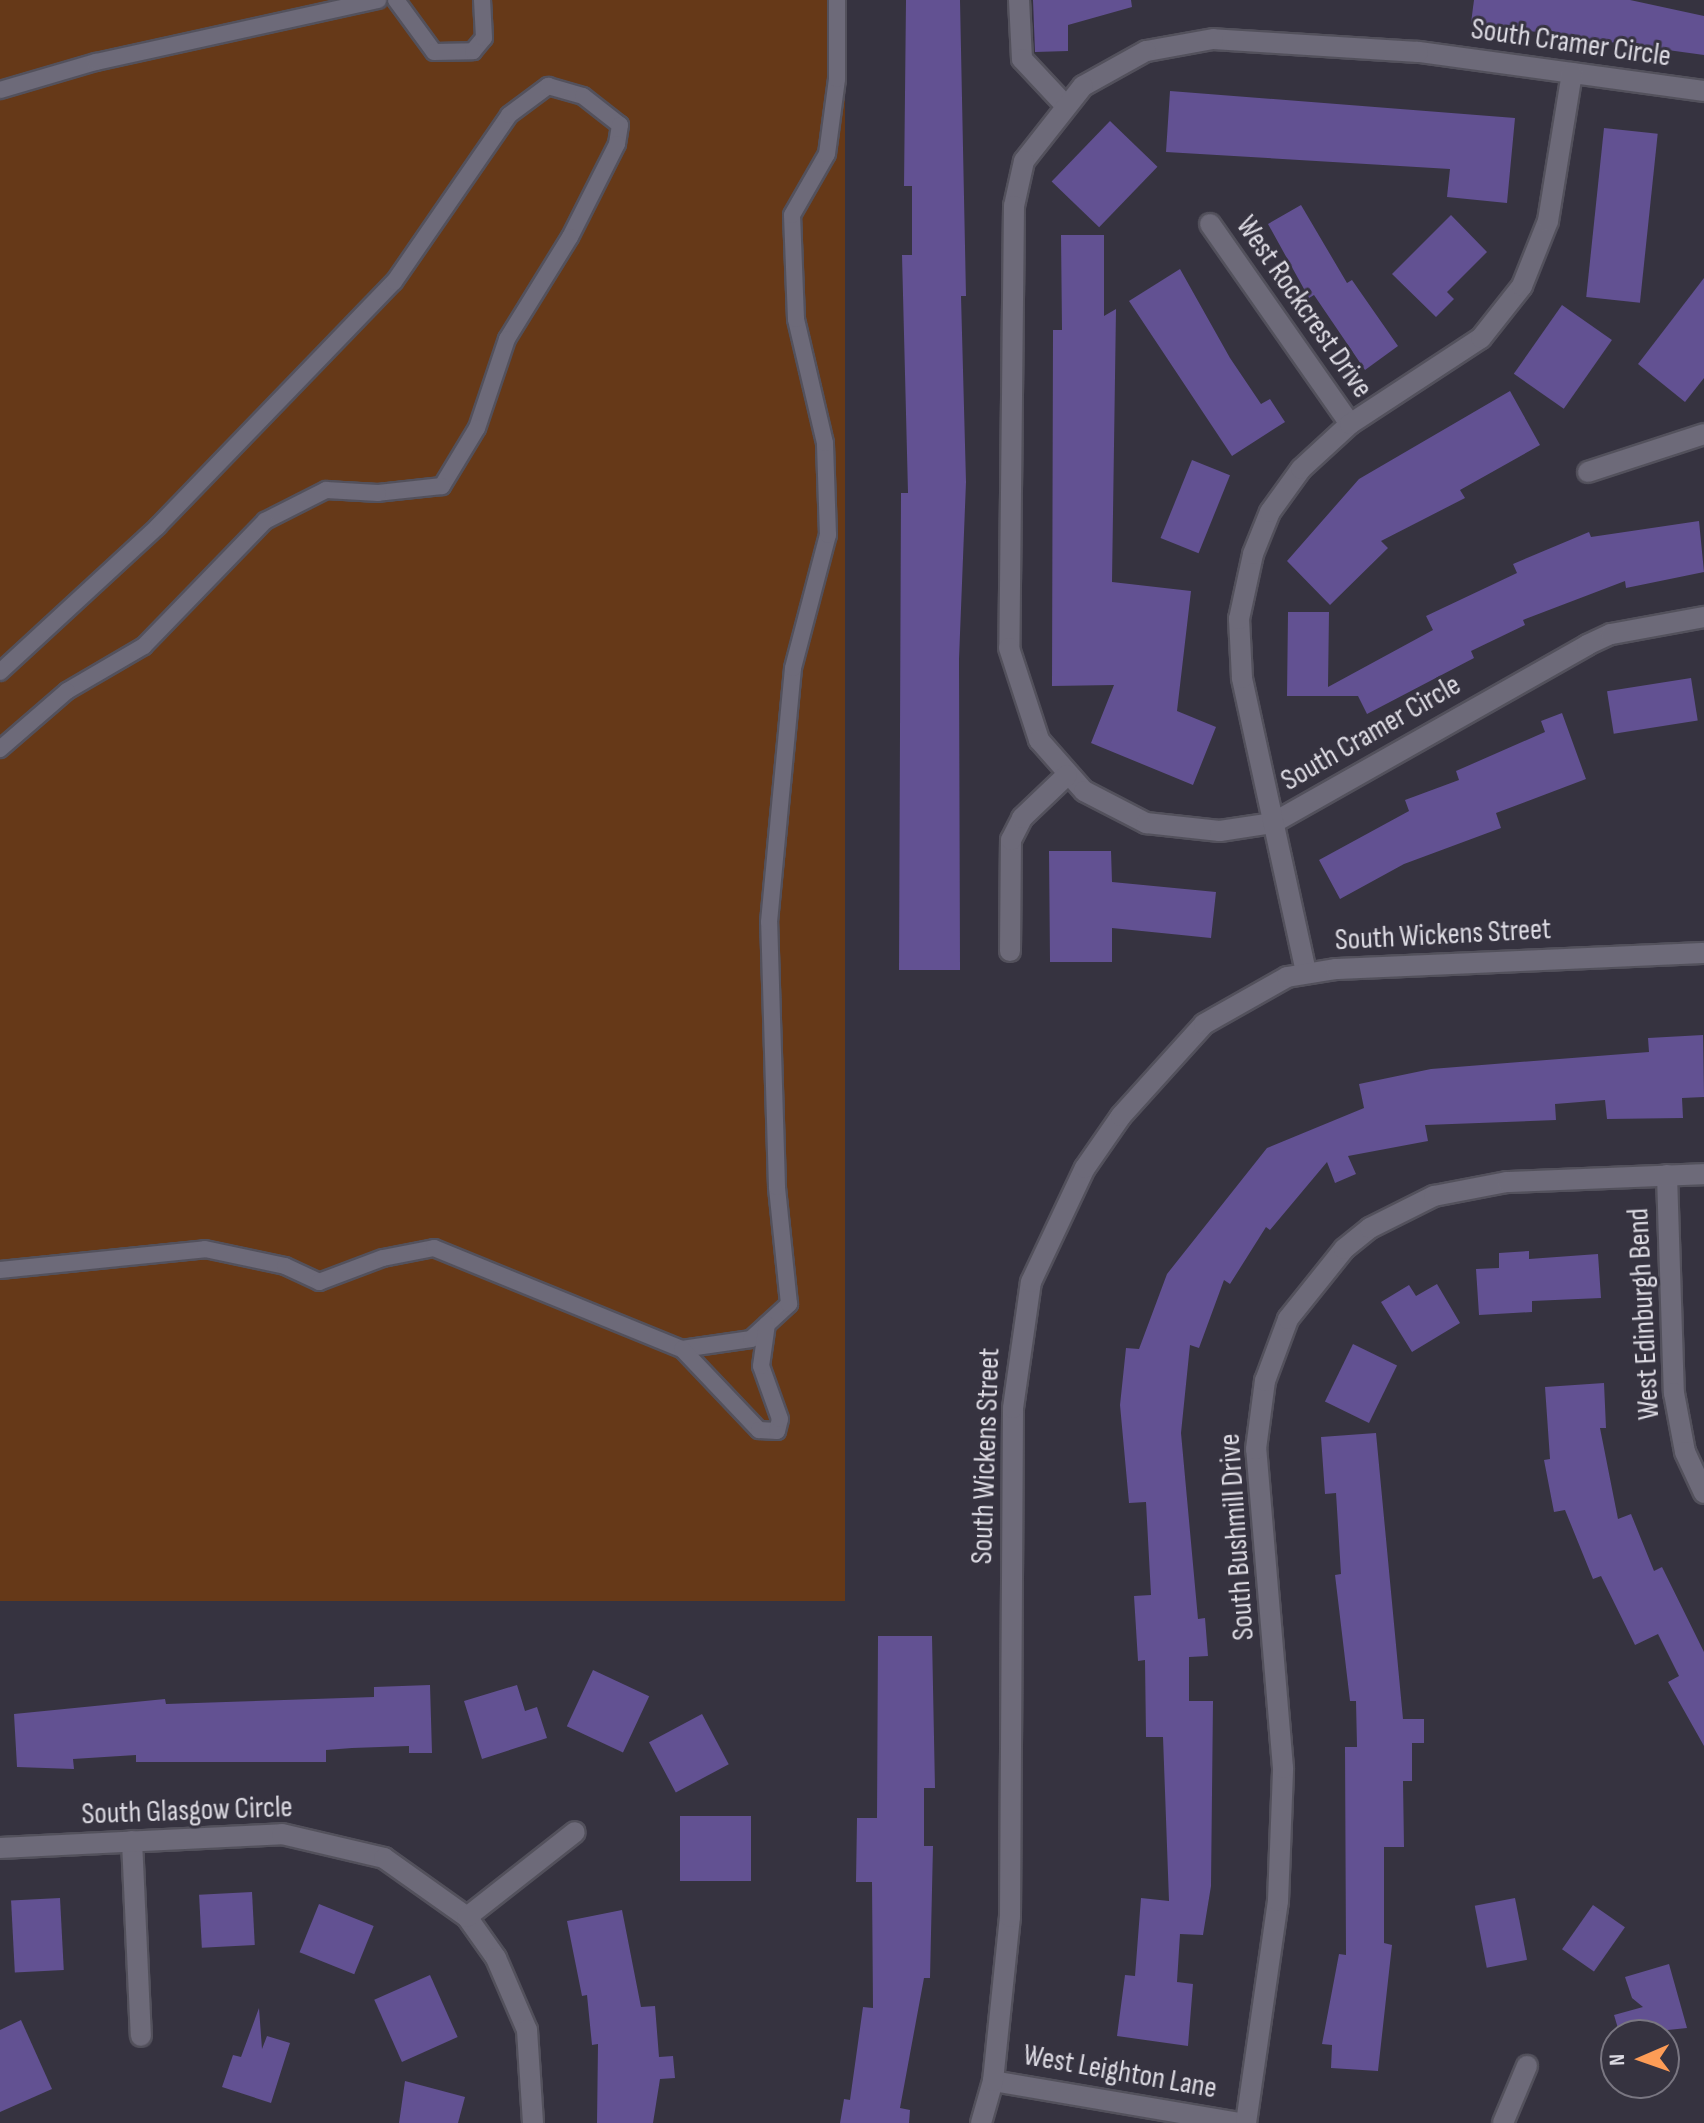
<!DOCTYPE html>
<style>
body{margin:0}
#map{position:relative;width:1704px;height:2123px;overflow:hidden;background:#363340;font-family:"Sofia Sans Condensed",sans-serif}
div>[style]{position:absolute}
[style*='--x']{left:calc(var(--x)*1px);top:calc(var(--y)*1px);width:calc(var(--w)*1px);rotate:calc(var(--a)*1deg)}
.green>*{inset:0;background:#663918;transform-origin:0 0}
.building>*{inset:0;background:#625192;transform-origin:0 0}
.roads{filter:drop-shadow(2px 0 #53515c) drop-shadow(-2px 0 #53515c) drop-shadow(0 2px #53515c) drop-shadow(0 -2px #53515c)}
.lane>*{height:16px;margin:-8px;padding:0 8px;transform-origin:8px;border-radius:8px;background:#6d6a79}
.street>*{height:20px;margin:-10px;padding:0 10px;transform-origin:10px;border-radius:10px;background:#6d6a79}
span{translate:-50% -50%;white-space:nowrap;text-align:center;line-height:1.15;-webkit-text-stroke:6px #363340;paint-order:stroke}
.street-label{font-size:30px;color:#dddbe3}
.north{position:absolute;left:1600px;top:2019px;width:80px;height:80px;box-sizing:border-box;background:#363340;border:2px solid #797681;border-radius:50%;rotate:268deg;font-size:22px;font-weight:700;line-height:32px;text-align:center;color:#dddbe3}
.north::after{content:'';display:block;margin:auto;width:28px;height:36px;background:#fd9c56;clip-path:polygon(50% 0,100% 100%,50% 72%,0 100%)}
</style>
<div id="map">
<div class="green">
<div style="left:0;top:0;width:845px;height:1601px"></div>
</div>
<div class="building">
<div style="clip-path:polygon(906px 0,960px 0,966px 296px,961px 296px,966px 482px,959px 659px,960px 970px,899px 970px,901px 493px,908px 493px,902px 255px,912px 255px,912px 186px,904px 186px)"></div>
<div style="clip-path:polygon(1033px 0,1131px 0,1132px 7px,1068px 25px,1068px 51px,1035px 52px)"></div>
<div style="clip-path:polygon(1474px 0,1630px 0,1704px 16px,1704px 55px,1471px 23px)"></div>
<div style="clip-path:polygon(1170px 91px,1515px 118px,1507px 203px,1447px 197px,1450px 169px,1166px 152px)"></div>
<div style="left:1110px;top:121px;width:66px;height:84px;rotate:44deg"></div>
<div style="left:1604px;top:128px;width:54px;height:170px;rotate:6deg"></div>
<div style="clip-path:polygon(1301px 205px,1347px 283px,1352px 280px,1398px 346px,1365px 370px,1314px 295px,1309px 298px,1268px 224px)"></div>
<div style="clip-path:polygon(1451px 215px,1487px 252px,1447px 292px,1454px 299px,1436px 317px,1392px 274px)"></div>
<div style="clip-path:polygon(1061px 235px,1104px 235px,1104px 316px,1116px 309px,1112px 582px,1191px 591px,1177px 711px,1216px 727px,1193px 785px,1091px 743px,1114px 685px,1052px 686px,1053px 330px,1062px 330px)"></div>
<div style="clip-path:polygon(1180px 269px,1230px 358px,1261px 404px,1270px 399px,1285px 422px,1232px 456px,1129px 301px)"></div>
<div style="clip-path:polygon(1704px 278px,1704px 378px,1685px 402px,1638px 364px)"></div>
<div style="left:1562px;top:305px;width:61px;height:84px;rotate:35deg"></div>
<div style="clip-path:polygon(1510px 391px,1540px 445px,1460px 490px,1465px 498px,1381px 541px,1388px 548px,1330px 605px,1287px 561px,1359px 479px)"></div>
<div style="left:1192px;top:460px;width:41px;height:84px;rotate:22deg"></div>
<div style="clip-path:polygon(1699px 521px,1704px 572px,1626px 588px,1625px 581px,1523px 620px,1525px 625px,1471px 651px,1474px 658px,1367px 714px,1358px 696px,1287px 696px,1288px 612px,1329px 612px,1328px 687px,1433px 630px,1426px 616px,1517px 573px,1513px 564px,1589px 532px,1591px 537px)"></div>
<div style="left:1691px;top:678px;width:43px;height:85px;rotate:81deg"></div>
<div style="clip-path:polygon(1562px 713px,1586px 779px,1496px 813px,1501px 828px,1404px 864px,1340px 899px,1319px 860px,1409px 811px,1405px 800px,1459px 780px,1456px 771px,1545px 732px,1541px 721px)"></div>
<div style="clip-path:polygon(1049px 851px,1111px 851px,1112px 882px,1216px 892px,1211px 938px,1112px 928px,1112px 962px,1050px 962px)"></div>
<div style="clip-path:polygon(1703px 1035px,1704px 1097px,1682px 1098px,1683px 1118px,1607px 1119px,1605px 1100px,1555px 1104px,1556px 1120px,1425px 1125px,1428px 1141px,1348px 1156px,1356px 1174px,1335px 1183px,1327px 1162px,1270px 1230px,1266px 1227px,1230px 1284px,1224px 1280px,1199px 1348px,1190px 1345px,1181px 1433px,1198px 1619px,1205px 1618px,1208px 1656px,1189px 1657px,1189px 1701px,1213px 1701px,1211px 1886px,1203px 1935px,1180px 1934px,1177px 1982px,1193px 1984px,1188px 2046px,1117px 2036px,1125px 1975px,1135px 1976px,1141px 1898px,1169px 1901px,1163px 1737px,1146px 1737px,1145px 1660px,1138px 1661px,1134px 1596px,1151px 1595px,1146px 1502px,1129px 1503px,1120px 1405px,1126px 1348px,1139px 1349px,1167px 1274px,1267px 1148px,1364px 1108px,1359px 1084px,1431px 1069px,1649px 1052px,1648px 1038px)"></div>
<div style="clip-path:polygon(1529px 1251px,1529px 1259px,1598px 1254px,1601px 1298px,1532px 1301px,1532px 1312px,1479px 1315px,1476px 1269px,1499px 1268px,1499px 1253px)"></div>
<div style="clip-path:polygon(1437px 1284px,1460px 1323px,1412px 1352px,1381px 1302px,1409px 1285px,1416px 1296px)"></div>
<div style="left:1353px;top:1344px;width:49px;height:64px;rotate:26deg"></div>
<div style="clip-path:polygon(1604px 1383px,1606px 1428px,1600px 1428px,1618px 1519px,1631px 1514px,1654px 1571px,1662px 1567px,1704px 1652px,1704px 1746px,1668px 1682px,1679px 1676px,1658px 1634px,1635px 1645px,1601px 1576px,1593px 1579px,1565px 1510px,1554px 1512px,1544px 1460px,1550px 1459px,1545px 1387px)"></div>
<div style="clip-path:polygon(1376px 1433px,1403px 1719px,1424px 1719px,1424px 1743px,1412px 1743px,1412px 1781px,1403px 1781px,1404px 1847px,1384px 1847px,1384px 1943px,1392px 1945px,1378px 2071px,1331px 2068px,1332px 2045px,1322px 2044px,1339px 1954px,1346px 1955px,1345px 1747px,1357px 1747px,1356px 1701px,1350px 1701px,1335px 1575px,1341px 1574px,1336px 1493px,1325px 1494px,1321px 1437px)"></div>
<div style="clip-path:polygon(878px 1636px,932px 1636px,935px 1788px,924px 1788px,924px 1846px,933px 1846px,930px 1978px,924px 1978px,900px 2108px,910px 2110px,909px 2123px,840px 2123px,844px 2099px,850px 2100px,863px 2007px,873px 2008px,872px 1882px,856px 1882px,857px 1818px,877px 1818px)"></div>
<div style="left:593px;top:1670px;width:62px;height:62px;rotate:25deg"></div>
<div style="clip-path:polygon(430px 1685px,432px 1753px,409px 1753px,409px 1746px,352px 1748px,326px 1750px,326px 1762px,136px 1762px,136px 1755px,73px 1759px,74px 1769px,17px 1767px,14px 1714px,165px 1699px,166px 1704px,374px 1697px,374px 1687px)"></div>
<div style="clip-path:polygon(517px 1685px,525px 1711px,537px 1707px,547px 1738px,482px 1759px,464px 1701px)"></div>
<div style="left:702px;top:1714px;width:57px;height:60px;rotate:62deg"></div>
<div style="left:680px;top:1816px;width:71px;height:65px"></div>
<div style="left:252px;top:1892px;width:53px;height:53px;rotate:87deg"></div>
<div style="left:60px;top:1898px;width:72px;height:49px;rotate:87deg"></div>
<div style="left:1515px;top:1898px;width:63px;height:41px;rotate:79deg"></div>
<div style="left:319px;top:1904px;width:59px;height:52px;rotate:22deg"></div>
<div style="left:1593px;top:1905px;width:39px;height:54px;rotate:35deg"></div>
<div style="clip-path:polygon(622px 1910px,641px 2007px,655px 2006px,659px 2057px,673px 2056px,675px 2078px,660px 2079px,653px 2123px,597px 2123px,598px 2044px,592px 2045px,587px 1995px,582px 1996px,567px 1921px)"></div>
<div style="clip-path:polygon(1669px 1964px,1687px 2028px,1620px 2035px,1614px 2015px,1643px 2007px,1632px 1998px,1625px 1977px)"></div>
<div style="left:430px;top:1975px;width:68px;height:61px;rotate:66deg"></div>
<div style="clip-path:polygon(259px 2008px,262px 2049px,267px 2036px,290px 2043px,271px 2103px,222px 2087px,233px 2055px,241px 2057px)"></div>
<div style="clip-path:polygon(21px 2020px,52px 2089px,0 2112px,0 2030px)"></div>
<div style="clip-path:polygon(405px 2081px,465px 2097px,458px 2123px,399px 2123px)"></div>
</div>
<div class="roads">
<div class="lane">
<div style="--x:396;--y:0;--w:64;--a:53.8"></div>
<div style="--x:434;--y:52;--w:39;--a:-1"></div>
<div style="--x:473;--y:51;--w:17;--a:-50"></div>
<div style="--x:484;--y:38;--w:38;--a:-93"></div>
<div style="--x:0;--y:90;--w:100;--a:-16.3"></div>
<div style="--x:96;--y:62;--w:289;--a:-12.4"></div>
<div style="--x:0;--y:672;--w:215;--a:-42.7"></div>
<div style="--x:158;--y:526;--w:339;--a:-46"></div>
<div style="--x:394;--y:282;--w:203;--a:-55.4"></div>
<div style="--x:509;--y:115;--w:49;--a:-36.6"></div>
<div style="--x:548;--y:86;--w:36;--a:16"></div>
<div style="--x:583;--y:96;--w:47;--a:38.1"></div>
<div style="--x:620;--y:125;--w:19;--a:99"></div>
<div style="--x:617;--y:144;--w:104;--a:116.8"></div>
<div style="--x:570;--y:237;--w:120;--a:121.7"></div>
<div style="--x:507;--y:339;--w:94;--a:108.6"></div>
<div style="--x:477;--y:428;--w:68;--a:121.1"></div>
<div style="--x:442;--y:486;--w:64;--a:173.8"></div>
<div style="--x:378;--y:493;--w:52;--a:-176.7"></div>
<div style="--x:326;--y:490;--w:68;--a:153.1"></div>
<div style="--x:265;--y:521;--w:174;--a:134.1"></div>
<div style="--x:144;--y:646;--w:89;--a:149.7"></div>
<div style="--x:67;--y:691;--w:89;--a:139.1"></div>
<div style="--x:0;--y:1270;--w:206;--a:-5.8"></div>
<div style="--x:205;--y:1249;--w:82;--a:12"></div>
<div style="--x:285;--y:1266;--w:38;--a:25"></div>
<div style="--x:319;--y:1282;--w:68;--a:-20.6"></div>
<div style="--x:383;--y:1258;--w:52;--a:-11.1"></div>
<div style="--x:434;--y:1248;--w:268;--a:22.2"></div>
<div style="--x:682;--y:1349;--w:70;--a:-8.2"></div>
<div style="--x:751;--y:1339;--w:52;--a:-42.6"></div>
<div style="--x:789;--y:1304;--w:118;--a:-95.9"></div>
<div style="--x:777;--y:1187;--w:265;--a:-91.7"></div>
<div style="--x:769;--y:922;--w:255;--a:-84.6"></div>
<div style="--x:793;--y:668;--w:138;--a:-75.3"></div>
<div style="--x:828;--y:535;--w:92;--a:-91.9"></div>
<div style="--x:825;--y:443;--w:127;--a:-103.2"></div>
<div style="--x:796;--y:319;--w:104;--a:-92.2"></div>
<div style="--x:792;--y:215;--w:70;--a:-60.2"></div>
<div style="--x:827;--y:154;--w:76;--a:-82.4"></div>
<div style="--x:837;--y:79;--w:79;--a:-90"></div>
<div style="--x:682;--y:1349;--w:112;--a:46.5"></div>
<div style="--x:759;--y:1430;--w:18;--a:3"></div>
<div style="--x:777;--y:1431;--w:12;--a:-76"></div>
<div style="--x:780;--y:1419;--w:56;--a:-109.7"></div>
<div style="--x:761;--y:1366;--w:42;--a:-81.9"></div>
</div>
<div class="street">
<div style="--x:1019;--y:0;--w:59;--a:87.1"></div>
<div style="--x:1022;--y:59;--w:63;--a:46.9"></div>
<div style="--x:1704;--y:91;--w:289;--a:-172.2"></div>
<div style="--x:1418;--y:52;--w:205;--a:-176.4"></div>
<div style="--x:1213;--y:39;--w:68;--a:169.8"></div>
<div style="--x:1146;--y:51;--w:72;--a:150.9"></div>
<div style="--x:1083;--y:86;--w:95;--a:128.2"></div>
<div style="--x:1024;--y:161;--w:46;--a:102.5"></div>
<div style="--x:1014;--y:206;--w:442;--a:90.6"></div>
<div style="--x:1009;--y:648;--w:97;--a:71.9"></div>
<div style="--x:1039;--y:740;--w:68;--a:48.6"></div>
<div style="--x:1084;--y:791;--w:70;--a:27.3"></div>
<div style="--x:1146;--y:823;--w:74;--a:6.2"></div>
<div style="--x:1220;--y:831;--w:54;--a:-8.6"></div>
<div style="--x:1273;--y:823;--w:361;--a:-29.5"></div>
<div style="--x:1587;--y:645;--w:26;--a:-25"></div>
<div style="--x:1611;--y:634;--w:95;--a:-10.4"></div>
<div style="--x:1210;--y:224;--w:244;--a:55"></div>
<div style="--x:1588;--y:472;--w:122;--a:-18.1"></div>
<div style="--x:1010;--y:951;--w:111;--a:-89.5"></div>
<div style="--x:1011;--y:840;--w:25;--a:-63"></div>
<div style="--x:1022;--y:818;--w:62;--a:-43.7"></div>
<div style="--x:1306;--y:972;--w:301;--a:-102.3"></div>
<div style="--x:1242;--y:678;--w:59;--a:-92.9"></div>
<div style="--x:1239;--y:619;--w:66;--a:-77.8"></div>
<div style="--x:1253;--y:554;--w:45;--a:-68"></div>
<div style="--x:1270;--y:512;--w:53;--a:-54.2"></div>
<div style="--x:1301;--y:469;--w:67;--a:-42.6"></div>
<div style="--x:1350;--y:424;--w:157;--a:-33.3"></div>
<div style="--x:1481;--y:338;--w:66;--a:-51.7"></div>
<div style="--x:1522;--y:286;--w:70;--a:-68.2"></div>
<div style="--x:1548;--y:221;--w:150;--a:-80.8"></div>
<div style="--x:1667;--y:1175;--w:218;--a:88.2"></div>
<div style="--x:1674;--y:1393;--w:60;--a:79.4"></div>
<div style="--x:1685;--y:1452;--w:45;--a:65.1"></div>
<div style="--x:132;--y:1841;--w:195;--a:87.4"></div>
<div style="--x:0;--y:1848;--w:282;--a:-2.8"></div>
<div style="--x:282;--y:1834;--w:105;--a:13.2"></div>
<div style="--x:384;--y:1858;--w:102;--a:35.4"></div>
<div style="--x:467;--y:1917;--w:50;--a:54.7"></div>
<div style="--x:496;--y:1958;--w:78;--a:66.7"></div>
<div style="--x:527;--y:2030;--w:93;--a:86.3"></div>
<div style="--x:467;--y:1917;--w:137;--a:-38.2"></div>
<div style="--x:993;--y:2081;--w:249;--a:9.7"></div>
<div style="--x:981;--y:2123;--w:44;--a:-74.1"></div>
<div style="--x:993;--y:2081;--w:165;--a:-84.1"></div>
<div style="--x:1010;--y:1917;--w:509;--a:-89.66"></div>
<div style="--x:1013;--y:1408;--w:127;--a:-81.9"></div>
<div style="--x:1031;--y:1282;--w:126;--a:-64.7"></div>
<div style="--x:1085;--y:1168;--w:63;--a:-55.3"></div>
<div style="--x:1121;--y:1116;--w:124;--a:-47.9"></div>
<div style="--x:1204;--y:1024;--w:95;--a:-29.5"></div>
<div style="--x:1287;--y:977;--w:50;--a:-9.3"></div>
<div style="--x:1336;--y:969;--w:368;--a:-2.5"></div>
<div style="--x:1246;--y:2123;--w:224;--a:-81.8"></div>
<div style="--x:1278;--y:1901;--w:133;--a:-87.8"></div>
<div style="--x:1283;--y:1768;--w:320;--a:-94.8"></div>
<div style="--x:1256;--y:1449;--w:69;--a:-82.5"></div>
<div style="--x:1265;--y:1381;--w:66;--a:-69.6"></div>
<div style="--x:1288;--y:1319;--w:90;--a:-51.3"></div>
<div style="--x:1344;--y:1249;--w:33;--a:-39"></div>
<div style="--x:1370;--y:1228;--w:72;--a:-26.6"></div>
<div style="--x:1434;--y:1196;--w:74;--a:-10.9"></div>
<div style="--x:1507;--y:1182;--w:197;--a:-2.3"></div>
<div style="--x:1503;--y:2123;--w:62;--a:-67.2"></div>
</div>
</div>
<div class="street-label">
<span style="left:1571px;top:43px;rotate:8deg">South Cramer Circle</span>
<span style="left:1304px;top:307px;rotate:55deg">West Rockcrest Drive</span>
<span style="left:1371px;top:733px;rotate:-30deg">South Cramer Circle</span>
<span style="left:1443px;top:935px;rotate:-3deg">South Wickens Street</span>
<span style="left:1644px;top:1314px;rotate:-93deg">West Edinburgh Bend</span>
<span style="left:986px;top:1456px;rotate:-88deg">South Wickens Street</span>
<span style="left:1237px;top:1537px;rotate:-94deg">South Bushmill Drive</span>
<span style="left:187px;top:1811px;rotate:-2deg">South Glasgow Circle</span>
<span style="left:1120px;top:2072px;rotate:10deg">West Leighton Lane</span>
</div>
<div class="north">N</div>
</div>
